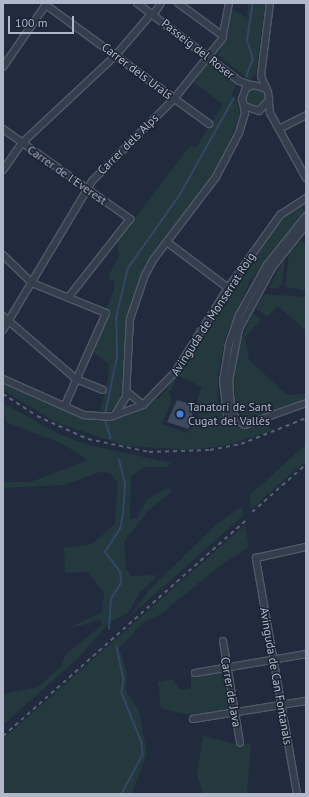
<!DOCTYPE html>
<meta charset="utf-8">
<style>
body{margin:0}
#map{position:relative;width:309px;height:797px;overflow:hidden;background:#212b3d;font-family:"PT Sans",sans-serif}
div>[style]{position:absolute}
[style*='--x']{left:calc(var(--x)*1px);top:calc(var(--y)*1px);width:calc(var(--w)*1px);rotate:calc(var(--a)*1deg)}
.green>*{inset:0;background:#23393e}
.round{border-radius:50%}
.stream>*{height:1.5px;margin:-0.75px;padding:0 0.75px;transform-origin:0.75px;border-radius:0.75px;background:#344665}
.building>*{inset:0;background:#3d495d}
.roads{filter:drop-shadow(1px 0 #515868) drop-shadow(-1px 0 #515868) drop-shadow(0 1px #515868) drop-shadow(0 -1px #515868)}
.minor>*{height:6px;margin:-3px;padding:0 3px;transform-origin:3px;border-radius:3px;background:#353e4d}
.rail>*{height:1.5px;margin-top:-0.75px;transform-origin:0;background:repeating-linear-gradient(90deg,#576174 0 4px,transparent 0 8px)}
.dots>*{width:11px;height:11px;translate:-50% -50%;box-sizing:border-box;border:2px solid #1b2332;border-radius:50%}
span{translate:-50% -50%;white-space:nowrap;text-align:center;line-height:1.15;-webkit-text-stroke:3px #1b2332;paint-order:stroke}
.street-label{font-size:12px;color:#b1b8c9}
.poi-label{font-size:12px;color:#b1b8c9}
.left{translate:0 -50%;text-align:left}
.frame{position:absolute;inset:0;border:4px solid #b1b8c9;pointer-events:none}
.scale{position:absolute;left:8px;top:16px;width:66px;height:18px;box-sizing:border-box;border:2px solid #b1b8c9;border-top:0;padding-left:5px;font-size:12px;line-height:14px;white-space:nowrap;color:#b1b8c9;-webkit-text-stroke:3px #1b2332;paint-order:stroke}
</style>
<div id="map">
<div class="green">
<div style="clip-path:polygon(248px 3px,265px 3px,256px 74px,249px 80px,218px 55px,224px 43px,231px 8px,247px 18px)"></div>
<div style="clip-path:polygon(206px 64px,211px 64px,236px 86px,231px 95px,237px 99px,240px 116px,218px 167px,145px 263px,126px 324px,121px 403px,114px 410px,100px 412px,109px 374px,108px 363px,90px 350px,114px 290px,114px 281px,110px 280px,109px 274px,119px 257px,117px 241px,190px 146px,196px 148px,223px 104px,194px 83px)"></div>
<div class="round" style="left:245px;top:88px;width:20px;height:20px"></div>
<div style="clip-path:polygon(evenodd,301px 206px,304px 211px,249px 283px,226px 335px,219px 369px,217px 397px,225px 419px,238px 427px,267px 422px,271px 431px,227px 445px,193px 450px,127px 446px,57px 423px,3px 390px,3px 380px,82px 419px,110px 421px,135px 413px,162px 395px,283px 217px,301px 206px,178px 376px,202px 387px,198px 398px,198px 422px,187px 433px,162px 424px,172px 400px,169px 394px,178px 376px)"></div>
<div style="clip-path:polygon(300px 241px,306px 244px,306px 291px,285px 287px,289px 253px)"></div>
<div style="clip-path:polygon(285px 258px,282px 284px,278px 288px,269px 288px)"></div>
<div style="clip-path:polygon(264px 294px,306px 297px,306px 331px,278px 306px,267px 317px,256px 308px)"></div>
<div style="clip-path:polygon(253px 313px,261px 320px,245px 337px,249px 360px,287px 395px,306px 394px,306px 398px,250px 420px,236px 412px,234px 380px,240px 342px)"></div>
<div style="clip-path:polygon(3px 403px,61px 435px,89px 445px,171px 463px,166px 467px,145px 467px,131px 476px,130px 519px,137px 518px,147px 499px,163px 490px,170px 488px,171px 492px,148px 511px,124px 541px,126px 568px,130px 576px,156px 575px,154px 580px,141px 591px,128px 613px,110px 622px,78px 658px,3px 725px,3px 694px,38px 687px,61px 666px,66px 654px,102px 625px,100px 620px,67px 629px,102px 612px,104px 593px,88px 572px,65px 573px,64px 548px,92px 544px,115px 524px,118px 483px,110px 473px,100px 472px,64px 485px,3px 488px,3px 482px,31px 482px,87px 460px,63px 444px,6px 422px)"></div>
<div style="clip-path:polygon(306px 444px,306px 461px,251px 509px,249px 496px)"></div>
<div style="clip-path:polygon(241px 507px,244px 515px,128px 618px,151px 588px,217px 524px)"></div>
<div style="clip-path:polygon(245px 525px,249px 547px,218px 567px,161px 614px,143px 623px,119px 648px,127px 672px,126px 690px,139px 711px,147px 753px,132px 794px,3px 794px,3px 739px)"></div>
<div style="clip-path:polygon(223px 670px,229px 709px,192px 715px,161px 709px,158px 682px,173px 679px,180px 690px,191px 688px,191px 676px)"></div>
<div style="clip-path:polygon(203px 736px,240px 745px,251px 743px,247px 793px,252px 794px,203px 794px,197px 774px)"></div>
</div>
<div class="stream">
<div style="--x:246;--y:77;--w:19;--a:-69"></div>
<div style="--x:253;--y:59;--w:20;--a:-108"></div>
<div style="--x:247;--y:40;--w:37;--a:-81"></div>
<div style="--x:105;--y:415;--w:59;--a:-78.3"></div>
<div style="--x:117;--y:357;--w:39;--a:-91"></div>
<div style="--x:116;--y:318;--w:51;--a:-76.5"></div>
<div style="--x:128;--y:268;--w:88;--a:-54.7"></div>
<div style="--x:179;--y:196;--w:112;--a:-60.7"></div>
<div style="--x:105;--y:419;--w:20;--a:72"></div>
<div style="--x:109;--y:629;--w:30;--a:-86"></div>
<div style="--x:111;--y:599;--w:19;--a:-58"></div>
<div style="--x:121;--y:583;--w:11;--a:-95"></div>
<div style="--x:120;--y:572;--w:25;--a:-127"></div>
<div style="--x:105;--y:552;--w:27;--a:-57"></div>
<div style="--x:120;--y:529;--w:15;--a:-79"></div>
<div style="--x:123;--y:514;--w:30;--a:-86"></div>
<div style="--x:125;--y:484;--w:25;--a:-104"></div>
<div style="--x:117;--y:647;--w:33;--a:78"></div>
<div style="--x:124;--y:679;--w:14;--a:98"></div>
<div style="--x:122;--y:693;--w:54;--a:68.2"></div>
<div style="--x:142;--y:743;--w:12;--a:85"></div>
<div style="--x:143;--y:755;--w:44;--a:118.3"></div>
</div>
<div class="building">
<div style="clip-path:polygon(177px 400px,194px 405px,189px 429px,167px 422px)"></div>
</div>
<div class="roads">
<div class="minor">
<div style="--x:137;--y:3;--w:128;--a:37.4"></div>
<div style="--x:239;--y:81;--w:13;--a:18"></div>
<div style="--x:178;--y:3;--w:56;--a:36.3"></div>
<div style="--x:46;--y:5;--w:202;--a:36.1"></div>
<div style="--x:153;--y:15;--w:14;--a:-56"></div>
<div style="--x:3;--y:67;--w:78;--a:-55.5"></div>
<div style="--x:266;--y:89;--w:13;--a:-162"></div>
<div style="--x:254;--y:85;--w:9;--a:159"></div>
<div style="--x:246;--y:88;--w:12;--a:110"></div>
<div style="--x:242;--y:99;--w:7;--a:74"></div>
<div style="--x:244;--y:106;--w:16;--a:18"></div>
<div style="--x:259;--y:111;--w:15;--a:-48"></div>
<div style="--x:269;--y:100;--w:8;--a:-97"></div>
<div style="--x:268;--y:92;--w:17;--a:-114"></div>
<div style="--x:261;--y:76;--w:74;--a:-83"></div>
<div style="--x:269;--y:102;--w:11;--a:85"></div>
<div style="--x:270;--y:113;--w:74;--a:61"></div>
<div style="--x:3;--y:129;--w:156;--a:35.3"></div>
<div style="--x:130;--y:219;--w:100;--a:128.1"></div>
<div style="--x:279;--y:129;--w:30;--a:-27"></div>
<div style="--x:3;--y:170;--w:33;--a:-55"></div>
<div style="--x:22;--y:143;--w:129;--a:-43.1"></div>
<div style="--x:116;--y:55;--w:54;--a:-49.5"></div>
<div style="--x:306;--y:216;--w:63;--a:128.5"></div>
<div style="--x:267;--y:265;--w:57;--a:119.2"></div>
<div style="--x:239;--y:315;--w:31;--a:109"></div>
<div style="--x:229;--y:344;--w:37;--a:99"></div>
<div style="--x:223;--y:381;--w:33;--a:83"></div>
<div style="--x:227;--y:414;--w:21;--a:31"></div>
<div style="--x:245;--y:425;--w:65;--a:-19.8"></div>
<div style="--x:167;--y:242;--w:76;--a:37"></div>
<div style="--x:3;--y:255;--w:40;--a:44"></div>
<div style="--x:32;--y:283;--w:80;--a:22.1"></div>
<div style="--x:106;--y:313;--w:101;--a:114"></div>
<div style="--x:3;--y:316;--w:96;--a:40.8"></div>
<div style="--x:76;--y:379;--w:29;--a:22"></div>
<div style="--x:3;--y:330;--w:174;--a:-59.1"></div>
<div style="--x:92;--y:181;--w:116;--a:-45"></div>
<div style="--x:174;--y:99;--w:77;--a:-51.3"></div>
<div style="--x:222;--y:39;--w:37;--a:-79"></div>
<div style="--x:3;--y:379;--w:89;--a:24"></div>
<div style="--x:84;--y:415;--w:26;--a:4"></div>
<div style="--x:110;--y:417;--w:35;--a:-20"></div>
<div style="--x:143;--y:405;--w:46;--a:-45.9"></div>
<div style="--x:175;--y:372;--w:99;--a:-57.8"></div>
<div style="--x:228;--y:288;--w:90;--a:-54.5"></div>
<div style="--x:280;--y:215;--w:31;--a:-33"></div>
<div style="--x:126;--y:391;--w:22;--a:39"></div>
<div style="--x:115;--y:415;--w:21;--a:-59"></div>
<div style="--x:126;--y:397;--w:78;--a:-87.1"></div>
<div style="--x:130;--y:319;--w:46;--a:-71.2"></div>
<div style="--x:145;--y:275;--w:17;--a:-62"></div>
<div style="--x:153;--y:260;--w:104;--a:-52.8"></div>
<div style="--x:216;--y:177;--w:50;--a:-62.4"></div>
<div style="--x:239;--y:133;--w:21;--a:-73"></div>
<div style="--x:245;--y:113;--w:10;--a:-101"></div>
<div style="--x:237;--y:421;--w:14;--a:-115"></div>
<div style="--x:231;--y:408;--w:27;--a:-94"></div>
<div style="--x:229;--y:381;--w:53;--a:-79.1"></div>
<div style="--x:239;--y:329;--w:69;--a:-61.6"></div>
<div style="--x:272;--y:268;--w:55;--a:-51.7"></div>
<div style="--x:223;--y:641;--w:103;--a:80.5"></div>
<div style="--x:195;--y:673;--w:113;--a:-9.7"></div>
<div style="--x:193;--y:719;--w:114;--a:-9.1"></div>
<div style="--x:297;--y:794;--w:240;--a:-99.9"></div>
<div style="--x:256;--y:558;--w:51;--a:-12.4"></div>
</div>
</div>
<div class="rail">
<div style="--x:3;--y:394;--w:40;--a:32.9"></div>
<div style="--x:37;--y:416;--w:56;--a:24.3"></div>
<div style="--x:88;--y:439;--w:62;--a:12"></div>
<div style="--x:149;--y:452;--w:61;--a:-1.9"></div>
<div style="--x:210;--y:450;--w:32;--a:-11"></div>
<div style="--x:241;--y:444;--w:70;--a:-21.8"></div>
<div style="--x:252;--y:512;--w:72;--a:-41.6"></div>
<div style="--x:3;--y:736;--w:324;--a:-41.6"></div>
</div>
<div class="dots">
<div style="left:180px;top:414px;background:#3f7fe0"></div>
</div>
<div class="street-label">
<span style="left:198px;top:49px;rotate:38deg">Passeig del Roser</span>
<span style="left:137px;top:71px;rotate:37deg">Carrer dels Urals</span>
<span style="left:128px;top:144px;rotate:-45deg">Carrer dels Alps</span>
<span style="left:67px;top:175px;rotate:35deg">Carrer de l'Everest</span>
<span style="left:213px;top:314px;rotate:-57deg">Avinguda de Monserrat Roig</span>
<span style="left:276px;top:676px;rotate:80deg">Avinguda de Can Fontanals</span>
<span style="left:231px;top:692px;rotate:80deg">Carrer de Java</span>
</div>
<div class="poi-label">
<span class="left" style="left:188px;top:414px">Tanatori de Sant<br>Cugat del Vallès</span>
</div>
<div class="frame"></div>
<div class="scale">100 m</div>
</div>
